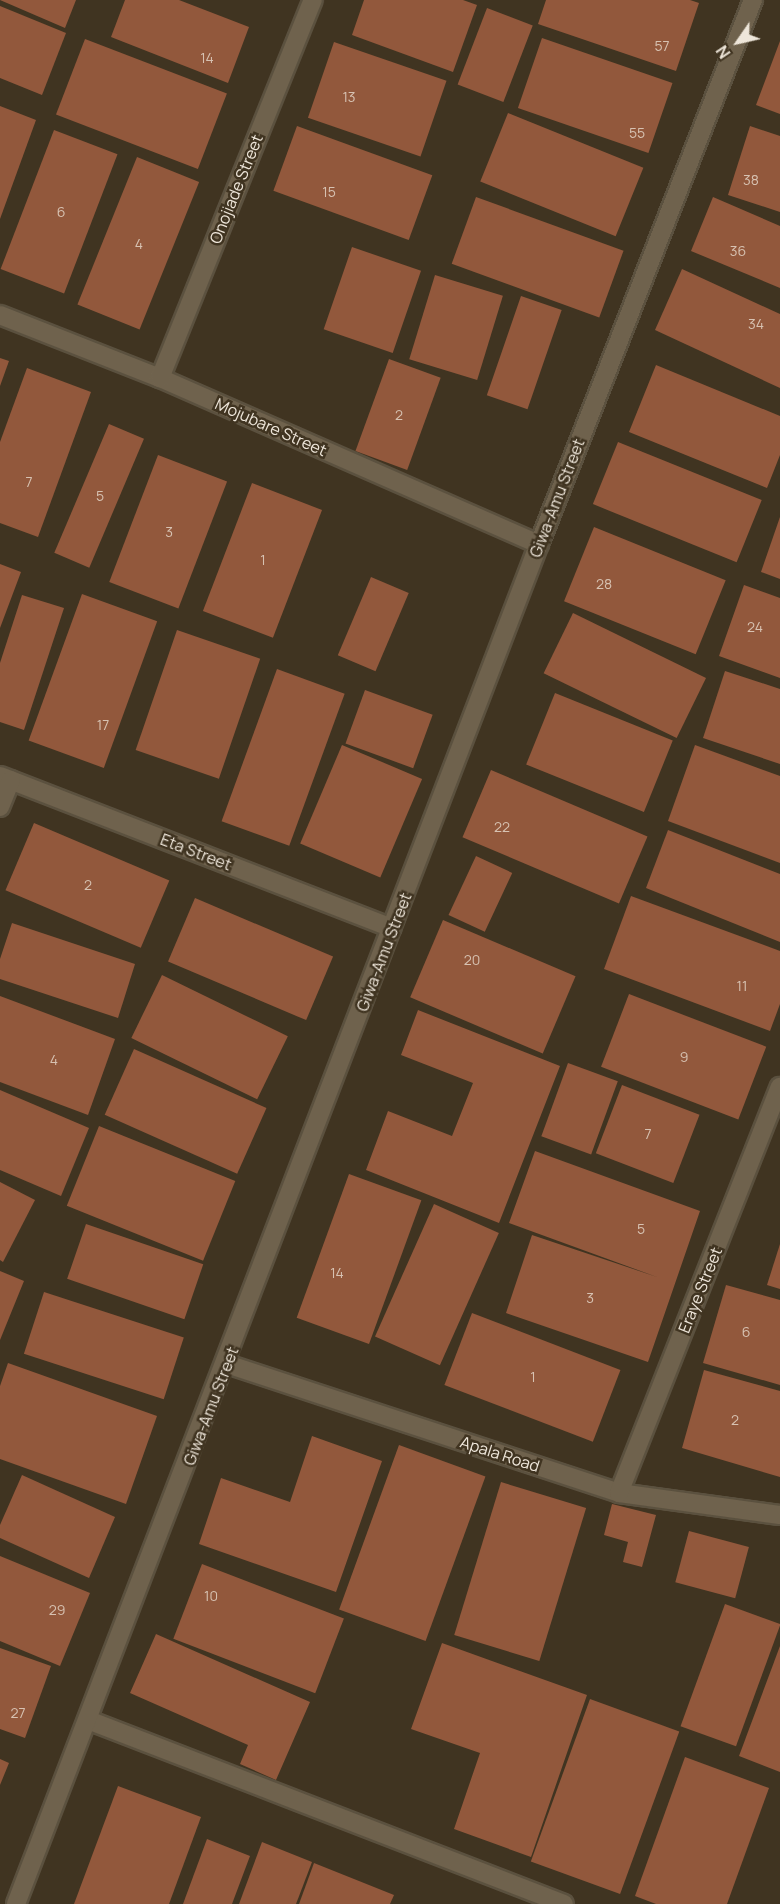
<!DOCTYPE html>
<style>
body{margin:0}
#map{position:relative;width:780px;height:1904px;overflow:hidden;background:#403421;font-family:Manrope,sans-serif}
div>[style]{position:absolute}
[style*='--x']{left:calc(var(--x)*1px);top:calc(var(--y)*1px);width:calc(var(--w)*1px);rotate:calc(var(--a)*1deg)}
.building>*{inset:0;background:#92583c;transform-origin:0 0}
.roads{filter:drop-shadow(2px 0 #5b513f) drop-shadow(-2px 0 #5b513f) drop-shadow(0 2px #5b513f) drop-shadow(0 -2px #5b513f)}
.minor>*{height:18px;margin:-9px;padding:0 9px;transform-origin:9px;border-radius:9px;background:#6f624d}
span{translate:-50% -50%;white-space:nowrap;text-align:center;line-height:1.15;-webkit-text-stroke:5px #403421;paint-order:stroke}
.number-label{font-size:14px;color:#d7c2b2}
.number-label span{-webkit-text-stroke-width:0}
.street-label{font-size:16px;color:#eee6da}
.north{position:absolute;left:708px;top:12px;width:60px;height:60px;-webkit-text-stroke:4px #403421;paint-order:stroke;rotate:236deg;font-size:16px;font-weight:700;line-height:24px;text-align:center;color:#eee6da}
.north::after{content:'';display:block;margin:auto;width:21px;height:27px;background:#eee6da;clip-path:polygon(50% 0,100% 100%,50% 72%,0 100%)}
</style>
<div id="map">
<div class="building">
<div style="clip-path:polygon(0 0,76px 0,65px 28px)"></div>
<div style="clip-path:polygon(125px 0,179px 0,249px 27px,228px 83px,111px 37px)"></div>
<div style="clip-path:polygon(364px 0,463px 0,477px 5px,453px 72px,352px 35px)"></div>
<div style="clip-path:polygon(546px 0,690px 0,699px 3px,676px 71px,538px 24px)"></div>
<div style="clip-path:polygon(0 6px,66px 33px,42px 95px,0 78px)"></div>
<div style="left:487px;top:8px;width:49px;height:82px;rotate:21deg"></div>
<div style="left:542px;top:38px;width:138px;height:74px;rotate:19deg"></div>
<div style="left:85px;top:39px;width:152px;height:81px;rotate:21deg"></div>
<div style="clip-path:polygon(780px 41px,780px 114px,756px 105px)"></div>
<div style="left:334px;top:42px;width:119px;height:80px;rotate:19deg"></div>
<div style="clip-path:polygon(0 106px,36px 120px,0 219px)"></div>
<div style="left:508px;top:113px;width:146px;height:74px;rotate:22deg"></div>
<div style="left:297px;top:126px;width:144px;height:69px;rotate:20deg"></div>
<div style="clip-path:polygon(750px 126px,780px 136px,780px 212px,728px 195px)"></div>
<div style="left:54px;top:130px;width:68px;height:149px;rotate:21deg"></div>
<div style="left:137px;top:157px;width:67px;height:159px;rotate:22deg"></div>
<div style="left:476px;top:197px;width:157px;height:71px;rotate:20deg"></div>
<div style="clip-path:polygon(713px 197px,780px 226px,780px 288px,691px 251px)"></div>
<div style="left:352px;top:247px;width:73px;height:87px;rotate:19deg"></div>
<div style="clip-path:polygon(682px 269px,780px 314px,780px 388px,655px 330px)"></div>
<div style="left:435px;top:275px;width:71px;height:88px;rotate:17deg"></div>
<div style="left:521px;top:296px;width:43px;height:105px;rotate:19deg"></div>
<div style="clip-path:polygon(0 358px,9px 361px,0 386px)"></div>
<div style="left:389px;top:359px;width:55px;height:98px;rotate:20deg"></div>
<div style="clip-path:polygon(656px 365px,780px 416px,780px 455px,767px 488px,629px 432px)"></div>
<div style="clip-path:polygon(27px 368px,91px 392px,38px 537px,0 523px,0 442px)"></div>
<div style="left:109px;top:424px;width:38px;height:140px;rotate:23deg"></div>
<div style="left:618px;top:442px;width:155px;height:67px;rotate:22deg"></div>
<div style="left:158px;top:455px;width:74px;height:136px;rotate:21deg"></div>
<div style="left:252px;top:483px;width:75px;height:137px;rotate:21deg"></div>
<div style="clip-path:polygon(780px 517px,780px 579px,761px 572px)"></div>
<div style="left:594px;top:527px;width:142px;height:80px;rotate:22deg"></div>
<div style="clip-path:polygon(0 564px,21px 572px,0 628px)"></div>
<div style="left:371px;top:577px;width:41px;height:85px;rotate:23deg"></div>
<div style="clip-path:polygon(744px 585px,780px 598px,780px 678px,719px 656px)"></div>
<div style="left:82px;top:594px;width:80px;height:156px;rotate:20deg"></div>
<div style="clip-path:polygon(22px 595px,64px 608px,24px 730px,0 722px,0 663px)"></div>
<div style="left:573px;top:613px;width:148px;height:67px;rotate:26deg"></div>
<div style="left:177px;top:630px;width:88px;height:127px;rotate:19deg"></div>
<div style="left:277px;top:669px;width:72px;height:162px;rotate:20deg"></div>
<div style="clip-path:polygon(725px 671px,780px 689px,780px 764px,703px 738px)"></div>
<div style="left:365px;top:690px;width:72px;height:57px;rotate:20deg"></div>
<div style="left:555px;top:693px;width:127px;height:77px;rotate:22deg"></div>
<div style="left:342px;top:745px;width:87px;height:107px;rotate:23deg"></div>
<div style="clip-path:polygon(695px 745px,780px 776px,780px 863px,668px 821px)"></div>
<div style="left:491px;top:770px;width:170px;height:73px;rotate:23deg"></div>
<div style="left:34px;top:823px;width:147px;height:73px;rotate:23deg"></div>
<div style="clip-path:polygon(668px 830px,780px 874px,780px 942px,646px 888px)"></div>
<div style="left:476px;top:856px;width:40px;height:65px;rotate:25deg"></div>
<div style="clip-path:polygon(631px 896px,780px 951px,780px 1004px,770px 1031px,604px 969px)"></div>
<div style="left:195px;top:898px;width:150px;height:69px;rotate:23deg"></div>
<div style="left:443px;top:920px;width:144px;height:84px;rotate:23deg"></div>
<div style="clip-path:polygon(12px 923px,135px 964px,118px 1018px,0 979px,0 959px)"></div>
<div style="left:162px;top:975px;width:140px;height:70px;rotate:26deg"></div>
<div style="left:629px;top:994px;width:147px;height:78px;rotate:21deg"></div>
<div style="clip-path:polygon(0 996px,115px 1039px,88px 1115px,0 1082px)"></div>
<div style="clip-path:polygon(418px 1010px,560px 1066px,499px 1223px,366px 1170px,388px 1111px,452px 1136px,473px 1083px,401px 1055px)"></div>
<div style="left:134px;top:1049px;width:145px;height:72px;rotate:24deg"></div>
<div style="left:568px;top:1063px;width:53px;height:78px;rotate:20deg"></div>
<div style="left:622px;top:1085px;width:83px;height:73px;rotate:21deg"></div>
<div style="clip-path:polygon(0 1090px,89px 1128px,61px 1196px,0 1170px)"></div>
<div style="left:99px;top:1126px;width:147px;height:86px;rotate:22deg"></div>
<div style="clip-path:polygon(535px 1151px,700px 1211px,648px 1362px,506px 1313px,532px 1235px,657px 1277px,509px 1223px)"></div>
<div style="left:349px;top:1174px;width:77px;height:153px;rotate:20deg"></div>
<div style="clip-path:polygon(0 1182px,35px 1200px,3px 1262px,0 1260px)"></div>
<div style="left:434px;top:1204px;width:71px;height:145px;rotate:24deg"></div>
<div style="left:86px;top:1224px;width:124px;height:58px;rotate:19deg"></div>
<div style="clip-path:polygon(780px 1244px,780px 1289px,767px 1285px)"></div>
<div style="clip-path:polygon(0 1271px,24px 1281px,0 1340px)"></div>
<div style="clip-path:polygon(726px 1285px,780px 1300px,780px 1385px,703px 1363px)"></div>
<div style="left:44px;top:1292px;width:147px;height:65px;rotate:18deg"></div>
<div style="left:472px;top:1313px;width:159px;height:77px;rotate:21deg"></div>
<div style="clip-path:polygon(8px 1363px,157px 1416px,126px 1504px,0 1459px,0 1386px)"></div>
<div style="clip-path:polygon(704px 1370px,780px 1391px,780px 1477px,682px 1448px)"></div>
<div style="clip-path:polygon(312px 1436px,382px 1461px,336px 1592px,199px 1544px,221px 1478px,290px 1502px)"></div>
<div style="left:399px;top:1445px;width:92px;height:175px;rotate:20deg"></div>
<div style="clip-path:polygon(22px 1475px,115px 1517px,89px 1578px,0 1538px,0 1525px)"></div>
<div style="left:501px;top:1482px;width:89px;height:160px;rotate:17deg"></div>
<div style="clip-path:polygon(612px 1504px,656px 1515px,642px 1567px,623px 1562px,628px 1542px,604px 1535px)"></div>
<div style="left:689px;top:1531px;width:62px;height:53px;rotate:15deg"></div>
<div style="clip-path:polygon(0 1556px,90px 1593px,60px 1666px,0 1641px)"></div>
<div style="left:202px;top:1564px;width:152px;height:80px;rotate:21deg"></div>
<div style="left:725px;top:1604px;width:59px;height:130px;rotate:20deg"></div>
<div style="clip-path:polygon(156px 1634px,310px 1702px,276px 1780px,240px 1764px,248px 1745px,130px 1693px)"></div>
<div style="clip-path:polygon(442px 1643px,587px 1695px,531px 1857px,454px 1829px,480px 1753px,411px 1729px)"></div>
<div style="clip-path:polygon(780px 1646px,780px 1772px,739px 1756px)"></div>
<div style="clip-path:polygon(0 1648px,51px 1666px,25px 1738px,0 1729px)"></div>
<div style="left:590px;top:1699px;width:95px;height:173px;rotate:20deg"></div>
<div style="clip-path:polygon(685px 1757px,769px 1788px,727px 1904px,656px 1904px,635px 1896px)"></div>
<div style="clip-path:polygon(0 1759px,9px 1763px,0 1785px)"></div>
<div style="clip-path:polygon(118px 1786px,201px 1817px,169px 1904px,74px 1904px)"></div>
<div style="clip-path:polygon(207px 1839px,250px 1856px,232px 1904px,183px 1904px)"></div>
<div style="clip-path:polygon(262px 1842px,312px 1862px,296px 1904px,239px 1904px)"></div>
<div style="clip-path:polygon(314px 1863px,394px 1895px,390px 1904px,299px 1904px)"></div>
</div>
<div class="roads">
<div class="minor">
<div style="--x:0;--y:315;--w:172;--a:21.5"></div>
<div style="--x:160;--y:378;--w:414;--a:23.7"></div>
<div style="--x:160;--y:378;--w:408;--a:-68"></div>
<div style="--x:0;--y:776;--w:420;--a:21.2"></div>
<div style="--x:0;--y:807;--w:29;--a:-68"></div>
<div style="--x:227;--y:1364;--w:413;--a:18.2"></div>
<div style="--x:619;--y:1493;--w:162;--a:7.8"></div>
<div style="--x:619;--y:1493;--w:437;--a:-68.4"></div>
<div style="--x:88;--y:1720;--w:510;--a:21.13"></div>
<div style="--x:16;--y:1904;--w:1457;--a:-68.97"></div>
<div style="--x:539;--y:544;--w:585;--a:-68.53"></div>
</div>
</div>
<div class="number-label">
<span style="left:662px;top:46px">57</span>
<span style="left:207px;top:58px">14</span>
<span style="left:349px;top:97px">13</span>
<span style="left:637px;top:133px">55</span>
<span style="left:751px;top:180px">38</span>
<span style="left:329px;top:192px">15</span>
<span style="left:61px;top:212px">6</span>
<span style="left:139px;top:244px">4</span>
<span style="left:738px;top:251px">36</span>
<span style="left:756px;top:324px">34</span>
<span style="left:399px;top:415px">2</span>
<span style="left:29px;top:482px">7</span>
<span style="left:100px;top:496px">5</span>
<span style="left:169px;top:532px">3</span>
<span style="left:263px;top:560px">1</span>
<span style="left:604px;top:584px">28</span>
<span style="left:755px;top:627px">24</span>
<span style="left:103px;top:725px">17</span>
<span style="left:502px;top:827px">22</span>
<span style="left:88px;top:885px">2</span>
<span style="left:472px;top:960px">20</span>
<span style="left:742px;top:986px">11</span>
<span style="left:684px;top:1057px">9</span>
<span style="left:54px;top:1060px">4</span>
<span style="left:648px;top:1134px">7</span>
<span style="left:641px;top:1229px">5</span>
<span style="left:337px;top:1273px">14</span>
<span style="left:590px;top:1298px">3</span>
<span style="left:746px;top:1332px">6</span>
<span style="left:533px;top:1377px">1</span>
<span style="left:735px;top:1420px">2</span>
<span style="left:211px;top:1596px">10</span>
<span style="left:57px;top:1610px">29</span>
<span style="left:18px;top:1713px">27</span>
</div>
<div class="street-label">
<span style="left:236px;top:189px;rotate:-68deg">Onojiade Street</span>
<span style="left:271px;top:427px;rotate:24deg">Mojubare Street</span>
<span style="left:557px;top:498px;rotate:-69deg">Giwa-Amu Street</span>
<span style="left:196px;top:852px;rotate:21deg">Eta Street</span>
<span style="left:384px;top:952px;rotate:-69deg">Giwa-Amu Street</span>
<span style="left:700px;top:1290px;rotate:-68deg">Eraye Street</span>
<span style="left:211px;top:1406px;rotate:-69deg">Giwa-Amu Street</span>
<span style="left:500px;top:1454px;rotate:18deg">Apala Road</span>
</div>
<div class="north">N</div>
</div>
